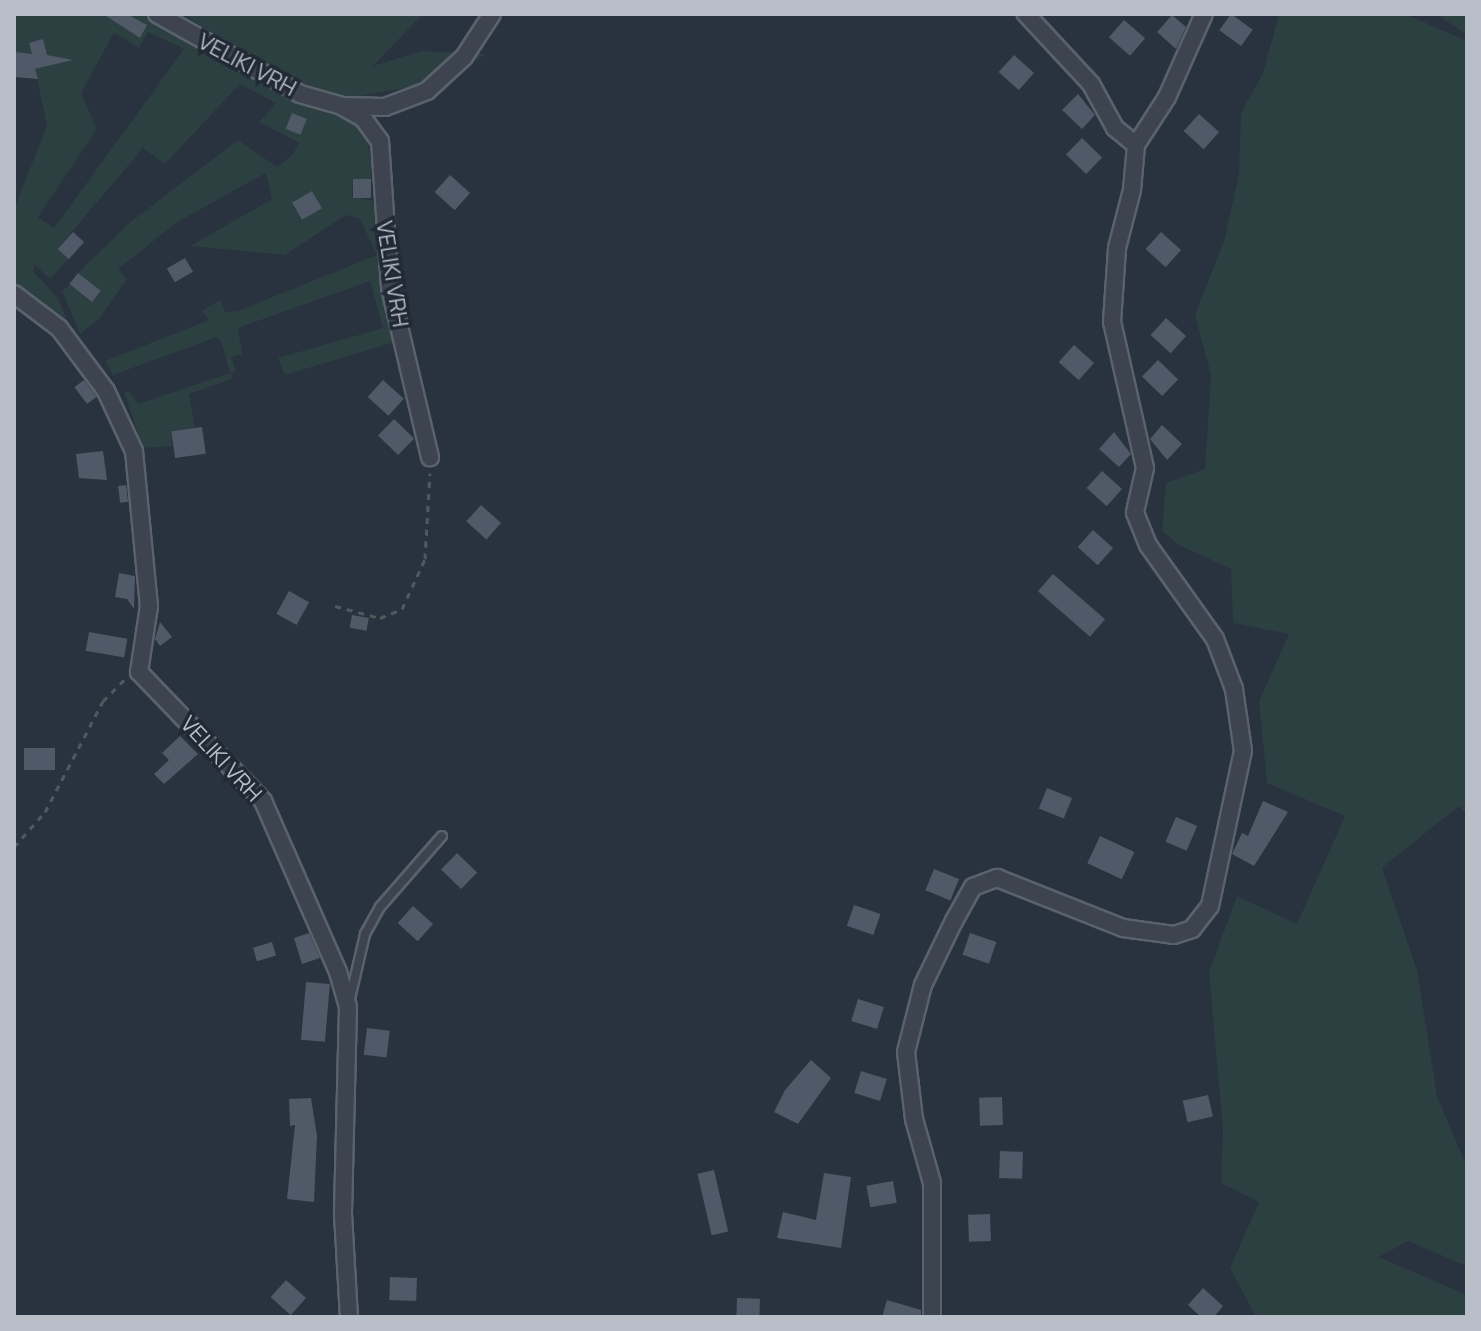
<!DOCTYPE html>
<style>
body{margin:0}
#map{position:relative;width:1481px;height:1331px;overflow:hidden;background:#29323f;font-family:Manrope,sans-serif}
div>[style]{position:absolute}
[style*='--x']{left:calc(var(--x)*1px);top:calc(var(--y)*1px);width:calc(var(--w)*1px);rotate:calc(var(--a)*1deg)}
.green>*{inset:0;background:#2c3f41}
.building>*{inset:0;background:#4f5967;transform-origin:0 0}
.path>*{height:3px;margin-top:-1.5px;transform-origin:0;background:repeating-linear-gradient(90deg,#4b5c5f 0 6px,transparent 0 12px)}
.roads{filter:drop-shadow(2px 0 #5a626c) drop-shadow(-2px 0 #5a626c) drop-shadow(0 2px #5a626c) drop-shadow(0 -2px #5a626c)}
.lane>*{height:8px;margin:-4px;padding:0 4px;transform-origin:4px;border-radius:4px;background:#3d444f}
.street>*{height:16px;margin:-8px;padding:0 8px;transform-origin:8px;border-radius:8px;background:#3d444f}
span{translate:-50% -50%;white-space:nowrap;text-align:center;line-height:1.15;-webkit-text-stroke:7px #212934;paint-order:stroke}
.street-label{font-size:22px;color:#b9bfc9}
.frame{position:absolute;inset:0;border:16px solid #b9bfc9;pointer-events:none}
</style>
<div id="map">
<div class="green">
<div style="clip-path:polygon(evenodd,14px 14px,103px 14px,114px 21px,119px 14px,148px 14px,250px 73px,357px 124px,366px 136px,372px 164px,371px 179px,353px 179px,352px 197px,374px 201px,394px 342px,285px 375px,278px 358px,383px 328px,370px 281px,238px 328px,242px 354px,231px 357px,236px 371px,231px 373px,232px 379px,189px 394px,195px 428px,171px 431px,172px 446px,143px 448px,124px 392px,129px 391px,138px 404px,230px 373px,221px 341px,217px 337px,113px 375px,105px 361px,209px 320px,202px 311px,220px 300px,225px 312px,238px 311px,377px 255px,360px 219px,346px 215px,285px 255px,190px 246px,272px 199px,266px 173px,179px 221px,118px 269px,127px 279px,99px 319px,80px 334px,62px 291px,70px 284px,93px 302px,101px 291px,78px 273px,128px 224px,238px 140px,277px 167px,293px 154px,299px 143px,259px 122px,276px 103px,240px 84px,165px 164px,143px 148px,58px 248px,68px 259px,50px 279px,35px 265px,33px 271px,58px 298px,75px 339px,14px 290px,14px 209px,47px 126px,35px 69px,49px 66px,43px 40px,29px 43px,32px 54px,15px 53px,14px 67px,14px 14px,148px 32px,184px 49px,54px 228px,38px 217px,97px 129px,81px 93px,114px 33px,139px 48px,148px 32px)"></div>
<div style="clip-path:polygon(182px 14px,423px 14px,373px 66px,421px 51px,486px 54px,440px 82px,347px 98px,301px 85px)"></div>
<div style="clip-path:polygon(1279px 14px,1405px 14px,1467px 41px,1467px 814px,1459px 806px,1382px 868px,1417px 970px,1437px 1096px,1467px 1167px,1467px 1266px,1408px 1241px,1379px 1257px,1467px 1295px,1467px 1317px,1256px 1317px,1230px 1268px,1259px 1202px,1221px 1183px,1223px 1130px,1209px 972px,1237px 896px,1297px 924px,1345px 816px,1267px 783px,1259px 701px,1289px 634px,1233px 623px,1231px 569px,1179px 545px,1162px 531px,1166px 483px,1205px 469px,1211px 375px,1195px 315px,1225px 238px,1239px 173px,1241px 113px,1263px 73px)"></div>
<div style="clip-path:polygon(1436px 14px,1467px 14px,1467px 35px)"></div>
</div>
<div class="building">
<div style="clip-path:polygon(103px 14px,127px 14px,147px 25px,140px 38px)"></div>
<div style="left:1231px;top:14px;width:27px;height:20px;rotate:36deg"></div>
<div style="clip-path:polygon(1172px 15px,1186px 27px,1176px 49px,1157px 32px)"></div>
<div style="left:1124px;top:20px;width:28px;height:23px;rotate:41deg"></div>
<div style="clip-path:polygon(43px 39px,47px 55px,73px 60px,35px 69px,38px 79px,14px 77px,15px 52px,32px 54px,29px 43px)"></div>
<div style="left:1014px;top:55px;width:27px;height:23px;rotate:42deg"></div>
<div style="clip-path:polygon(1078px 94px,1095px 115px,1082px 129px,1062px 110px)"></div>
<div style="left:292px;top:113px;width:16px;height:17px;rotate:22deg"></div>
<div style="left:1199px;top:114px;width:27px;height:23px;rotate:42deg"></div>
<div style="left:1082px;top:138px;width:28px;height:23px;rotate:44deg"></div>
<div style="left:450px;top:175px;width:27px;height:23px;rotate:42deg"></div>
<div style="left:353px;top:179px;width:18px;height:19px"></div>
<div style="left:312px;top:191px;width:20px;height:23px;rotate:60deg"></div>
<div style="left:73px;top:232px;width:15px;height:23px;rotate:42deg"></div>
<div style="left:1161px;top:232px;width:27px;height:23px;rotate:42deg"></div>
<div style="left:185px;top:258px;width:16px;height:21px;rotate:60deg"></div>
<div style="left:78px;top:273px;width:29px;height:14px;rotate:38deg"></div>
<div style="left:1166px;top:318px;width:27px;height:23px;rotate:42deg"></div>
<div style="left:1074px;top:345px;width:27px;height:23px;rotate:42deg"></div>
<div style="left:1158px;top:360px;width:28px;height:23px;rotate:44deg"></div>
<div style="left:84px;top:380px;width:21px;height:12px;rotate:53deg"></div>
<div style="left:383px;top:380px;width:28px;height:23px;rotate:42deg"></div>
<div style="left:394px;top:419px;width:28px;height:23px;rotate:44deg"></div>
<div style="clip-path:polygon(1162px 425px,1182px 444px,1167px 460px,1150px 439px)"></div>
<div style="left:202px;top:427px;width:27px;height:31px;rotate:82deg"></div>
<div style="clip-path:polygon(1114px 432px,1131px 454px,1119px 467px,1099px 449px)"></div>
<div style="clip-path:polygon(103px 451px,107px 480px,79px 478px,76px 454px)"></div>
<div style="left:1102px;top:471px;width:27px;height:23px;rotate:42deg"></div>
<div style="left:126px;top:485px;width:17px;height:8px;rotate:83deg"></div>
<div style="left:481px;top:505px;width:27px;height:22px;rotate:42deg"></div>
<div style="left:1093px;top:530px;width:27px;height:23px;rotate:42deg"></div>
<div style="clip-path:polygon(119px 573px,135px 576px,134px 609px,127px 599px,115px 597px)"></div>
<div style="left:1053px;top:574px;width:69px;height:23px;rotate:41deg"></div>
<div style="left:289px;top:591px;width:23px;height:26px;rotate:29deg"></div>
<div style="left:352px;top:615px;width:17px;height:13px;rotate:10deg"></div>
<div style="clip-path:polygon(160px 622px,172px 637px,160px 646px,155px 639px)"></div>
<div style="left:89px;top:632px;width:39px;height:19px;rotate:10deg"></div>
<div style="clip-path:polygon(180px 736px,198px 754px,164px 784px,154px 774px,169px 760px,162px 753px)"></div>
<div style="left:24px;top:748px;width:31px;height:22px"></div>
<div style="left:1047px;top:788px;width:27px;height:22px;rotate:22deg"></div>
<div style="clip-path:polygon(1263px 801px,1288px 812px,1254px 866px,1232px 854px,1242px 833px,1248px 836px)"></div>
<div style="left:1176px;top:817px;width:23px;height:27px;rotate:23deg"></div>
<div style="left:1100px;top:836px;width:38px;height:30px;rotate:25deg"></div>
<div style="left:457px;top:853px;width:28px;height:23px;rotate:44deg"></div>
<div style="left:934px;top:869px;width:27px;height:23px;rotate:22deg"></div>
<div style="left:854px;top:905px;width:28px;height:22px;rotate:19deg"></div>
<div style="left:413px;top:906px;width:27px;height:23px;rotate:42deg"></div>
<div style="clip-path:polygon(309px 933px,320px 958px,302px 964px,294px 938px)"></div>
<div style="left:970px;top:933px;width:28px;height:23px;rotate:19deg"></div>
<div style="left:272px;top:942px;width:14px;height:20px;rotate:73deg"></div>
<div style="left:306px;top:982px;width:24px;height:58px;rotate:5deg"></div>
<div style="left:858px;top:999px;width:27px;height:23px;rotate:17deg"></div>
<div style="left:367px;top:1028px;width:23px;height:27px;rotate:7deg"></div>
<div style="clip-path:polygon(811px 1060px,831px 1078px,798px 1124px,774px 1112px,785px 1090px)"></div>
<div style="left:861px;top:1071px;width:27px;height:23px;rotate:17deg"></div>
<div style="left:1208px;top:1095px;width:22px;height:26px;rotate:77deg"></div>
<div style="left:1002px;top:1097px;width:28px;height:23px;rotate:88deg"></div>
<div style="clip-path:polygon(311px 1098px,317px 1136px,314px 1202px,287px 1199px,295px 1125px,290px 1126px,289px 1099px)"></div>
<div style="left:1000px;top:1151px;width:23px;height:27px;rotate:2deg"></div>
<div style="left:714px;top:1170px;width:63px;height:17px;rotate:77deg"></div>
<div style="clip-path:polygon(824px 1173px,851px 1177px,841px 1248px,777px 1238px,783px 1212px,816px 1220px)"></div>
<div style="left:893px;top:1181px;width:22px;height:27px;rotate:80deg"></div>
<div style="left:990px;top:1214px;width:27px;height:22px;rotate:88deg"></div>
<div style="left:390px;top:1277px;width:27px;height:23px;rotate:2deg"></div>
<div style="left:286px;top:1280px;width:27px;height:23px;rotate:42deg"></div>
<div style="clip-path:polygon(1203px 1288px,1223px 1306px,1214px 1317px,1201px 1317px,1188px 1305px)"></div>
<div style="left:737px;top:1298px;width:23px;height:19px;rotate:2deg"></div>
<div style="clip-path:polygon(887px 1300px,921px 1310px,921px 1317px,882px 1317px)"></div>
</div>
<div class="path">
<div style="--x:335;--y:606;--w:47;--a:14.9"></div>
<div style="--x:380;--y:618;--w:24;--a:-22"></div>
<div style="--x:402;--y:609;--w:55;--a:-65.3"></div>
<div style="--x:425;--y:559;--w:86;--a:-86.7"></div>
<div style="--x:14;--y:847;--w:47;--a:-48.5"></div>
<div style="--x:45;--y:812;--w:125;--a:-62.4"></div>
<div style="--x:103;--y:701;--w:31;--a:-45"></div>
</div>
<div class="roads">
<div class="lane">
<div style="--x:349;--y:1003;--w:71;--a:-76.9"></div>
<div style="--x:365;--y:934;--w:31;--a:-61"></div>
<div style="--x:380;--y:907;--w:94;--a:-48.9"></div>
</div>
<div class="street">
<div style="--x:157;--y:14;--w:164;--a:29.2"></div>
<div style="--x:300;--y:94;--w:44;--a:15.9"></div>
<div style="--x:342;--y:106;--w:43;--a:1.3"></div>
<div style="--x:385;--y:107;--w:45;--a:-20.9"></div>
<div style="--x:427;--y:91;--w:50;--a:-42.6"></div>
<div style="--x:464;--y:57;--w:51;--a:-56.9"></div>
<div style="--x:343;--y:107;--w:23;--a:29"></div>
<div style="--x:363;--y:118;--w:29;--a:54"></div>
<div style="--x:380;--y:141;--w:147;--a:86.1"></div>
<div style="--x:390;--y:288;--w:174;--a:76.7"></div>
<div style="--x:1136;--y:145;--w:57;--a:-57.1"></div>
<div style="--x:1167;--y:97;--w:91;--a:-66"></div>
<div style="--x:14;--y:294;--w:56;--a:37.1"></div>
<div style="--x:59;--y:328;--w:79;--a:53.3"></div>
<div style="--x:106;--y:391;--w:66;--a:65"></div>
<div style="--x:134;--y:451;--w:156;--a:84.5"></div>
<div style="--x:149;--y:606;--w:67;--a:98.6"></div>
<div style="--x:139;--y:672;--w:179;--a:46.1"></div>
<div style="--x:263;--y:801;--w:187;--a:66.3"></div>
<div style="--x:338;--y:972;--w:36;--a:74"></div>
<div style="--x:348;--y:1007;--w:207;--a:91.4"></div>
<div style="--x:343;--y:1214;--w:103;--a:86.7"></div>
<div style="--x:932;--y:1317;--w:134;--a:-90"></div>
<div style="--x:932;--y:1183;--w:66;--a:-105.7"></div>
<div style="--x:914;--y:1119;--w:67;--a:-96.8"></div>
<div style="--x:906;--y:1052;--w:69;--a:-75.8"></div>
<div style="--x:923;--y:985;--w:71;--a:-64.2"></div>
<div style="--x:954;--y:921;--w:39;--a:-61"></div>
<div style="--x:973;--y:887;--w:26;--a:-21"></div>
<div style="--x:997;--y:878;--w:136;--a:21.6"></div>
<div style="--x:1123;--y:928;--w:51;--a:7.8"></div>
<div style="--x:1174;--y:935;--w:19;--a:-18"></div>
<div style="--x:1192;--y:929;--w:29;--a:-52"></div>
<div style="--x:1210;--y:906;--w:158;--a:-78"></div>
<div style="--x:1243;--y:751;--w:63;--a:-98.3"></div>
<div style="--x:1234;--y:689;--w:53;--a:-110.8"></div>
<div style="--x:1215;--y:639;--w:115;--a:-125.5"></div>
<div style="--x:1148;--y:545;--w:35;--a:-112"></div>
<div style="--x:1135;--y:512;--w:45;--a:-77.2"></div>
<div style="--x:1145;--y:468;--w:150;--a:-102.7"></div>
<div style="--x:1112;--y:322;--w:74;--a:-86.1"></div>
<div style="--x:1117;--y:248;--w:60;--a:-75.5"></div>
<div style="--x:1132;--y:190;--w:45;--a:-84.9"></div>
<div style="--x:1136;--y:145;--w:27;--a:-141"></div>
<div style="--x:1115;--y:128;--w:50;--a:-118.6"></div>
<div style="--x:1091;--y:84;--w:96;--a:-132.9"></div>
</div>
</div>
<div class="street-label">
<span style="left:247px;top:65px;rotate:28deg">VELIKI VRH</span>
<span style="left:392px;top:274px;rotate:81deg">VELIKI VRH</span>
<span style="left:221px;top:759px;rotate:47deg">VELIKI VRH</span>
</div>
<div class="frame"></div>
</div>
